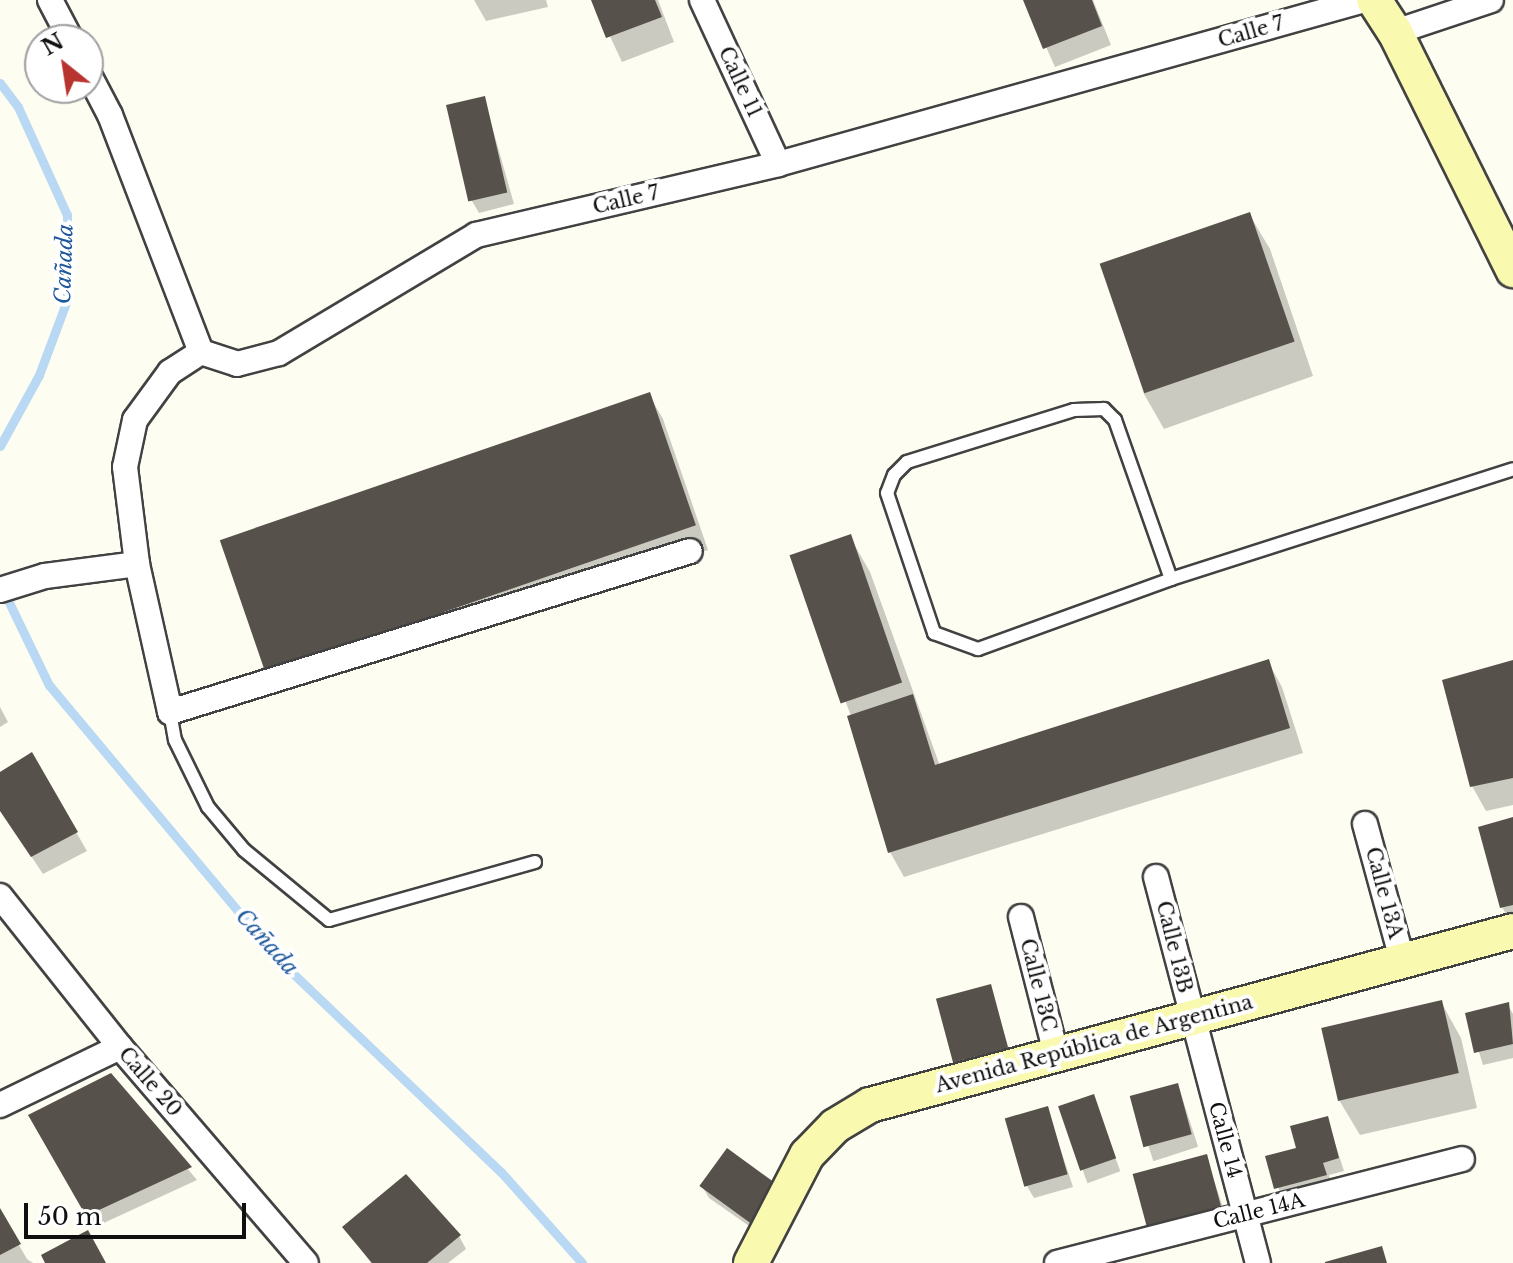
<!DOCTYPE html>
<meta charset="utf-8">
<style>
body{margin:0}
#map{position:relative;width:1513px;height:1263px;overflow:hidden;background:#fefdf1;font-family:"Libre Baskerville",serif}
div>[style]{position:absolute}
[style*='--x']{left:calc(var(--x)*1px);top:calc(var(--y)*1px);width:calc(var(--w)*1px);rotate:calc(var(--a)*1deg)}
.shadow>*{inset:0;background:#0003;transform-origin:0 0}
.stream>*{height:9px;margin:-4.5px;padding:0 4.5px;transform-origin:4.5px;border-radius:4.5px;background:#b9d8f3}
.building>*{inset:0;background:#57514c;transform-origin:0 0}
.roads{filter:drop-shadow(2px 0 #424242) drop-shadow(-2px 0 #424242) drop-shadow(0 2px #424242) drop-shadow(0 -2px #424242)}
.lane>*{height:12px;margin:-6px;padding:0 6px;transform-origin:6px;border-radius:6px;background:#fff}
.street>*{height:24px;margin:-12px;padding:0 12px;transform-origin:12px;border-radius:12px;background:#fff}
.secondary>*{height:34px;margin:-17px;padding:0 17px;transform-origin:17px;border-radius:17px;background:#faf9b0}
span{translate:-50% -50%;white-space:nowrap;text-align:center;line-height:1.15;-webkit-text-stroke:8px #fff;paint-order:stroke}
.street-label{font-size:20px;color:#0f0f0f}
.water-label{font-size:22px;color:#1e589b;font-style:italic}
.north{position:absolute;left:24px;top:24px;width:80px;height:80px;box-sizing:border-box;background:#fff;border:2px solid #9f9f9f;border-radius:50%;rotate:330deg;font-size:22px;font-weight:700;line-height:32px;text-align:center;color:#0f0f0f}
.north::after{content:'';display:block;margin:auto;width:28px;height:36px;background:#b8342e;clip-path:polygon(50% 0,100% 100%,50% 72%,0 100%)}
.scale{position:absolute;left:24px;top:1203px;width:222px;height:36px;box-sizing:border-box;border:4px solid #0f0f0f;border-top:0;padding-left:10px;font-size:24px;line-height:28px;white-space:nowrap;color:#0f0f0f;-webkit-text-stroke:6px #fff;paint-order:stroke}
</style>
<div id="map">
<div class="shadow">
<div style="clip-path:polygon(474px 0,546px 0,548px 7px,486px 21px)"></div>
<div style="clip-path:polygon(593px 0,658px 0,674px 42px,622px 62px)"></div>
<div style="clip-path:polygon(1025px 0,1093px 0,1111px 45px,1055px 67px)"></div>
<div style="clip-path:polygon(484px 98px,514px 204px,479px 213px,472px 201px)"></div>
<div style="clip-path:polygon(1249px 214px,1270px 249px,1313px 376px,1164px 429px,1144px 394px,1101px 263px)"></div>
<div style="clip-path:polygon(649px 395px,663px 419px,708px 550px,274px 693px,260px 669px)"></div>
<div style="clip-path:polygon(850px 537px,870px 572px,940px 766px,1268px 662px,1282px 687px,1303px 753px,904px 877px,890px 852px,851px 716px,791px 557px)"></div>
<div style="clip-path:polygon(1513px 662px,1513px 805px,1486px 811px,1472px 786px)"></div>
<div style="clip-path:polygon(0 707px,8px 722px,0 727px)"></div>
<div style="clip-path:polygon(31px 754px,87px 851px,43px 874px,0 810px,0 774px)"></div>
<div style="clip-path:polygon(1513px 819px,1513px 926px,1502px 907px)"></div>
<div style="left:990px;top:987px;width:77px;height:54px;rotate:73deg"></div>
<div style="clip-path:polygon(1441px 1002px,1461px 1038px,1477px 1108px,1360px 1135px,1339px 1100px)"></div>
<div style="clip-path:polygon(1508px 1005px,1513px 1014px,1513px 1058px,1483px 1065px,1467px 1014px)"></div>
<div style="clip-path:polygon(110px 1076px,197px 1180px,95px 1227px,31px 1116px)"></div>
<div style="left:1178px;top:1085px;width:65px;height:47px;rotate:72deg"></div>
<div style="left:1093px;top:1096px;width:80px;height:35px;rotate:70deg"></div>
<div style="clip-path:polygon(1047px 1108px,1073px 1187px,1034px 1198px,1027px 1186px)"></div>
<div style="clip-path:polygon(1327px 1118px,1344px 1171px,1329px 1175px,1332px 1188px,1283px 1201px,1268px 1157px,1298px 1149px)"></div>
<div style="clip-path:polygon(1206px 1157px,1227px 1219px,1155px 1239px,1148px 1226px)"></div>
<div style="clip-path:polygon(702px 1186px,777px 1186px,759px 1233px,709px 1198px)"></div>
<div style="clip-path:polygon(0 1212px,27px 1259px,33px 1263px,0 1263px)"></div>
<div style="clip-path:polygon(344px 1227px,459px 1236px,466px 1249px,448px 1263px,371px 1263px)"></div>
</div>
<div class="stream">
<div style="--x:0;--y:83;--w:30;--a:53"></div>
<div style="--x:18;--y:107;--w:119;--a:65.6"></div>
<div style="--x:67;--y:215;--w:85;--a:90"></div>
<div style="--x:67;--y:300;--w:80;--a:110.5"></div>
<div style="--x:39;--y:375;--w:81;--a:118.8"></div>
<div style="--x:3;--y:590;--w:106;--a:64.2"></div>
<div style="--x:49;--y:685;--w:361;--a:50.1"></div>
<div style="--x:281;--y:962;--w:304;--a:43.7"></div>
<div style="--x:501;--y:1172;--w:122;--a:48.3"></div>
</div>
<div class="building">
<div style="clip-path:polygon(591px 0,655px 0,662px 17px,606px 38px)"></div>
<div style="clip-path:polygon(1023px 0,1092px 0,1102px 26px,1043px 49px)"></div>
<div style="left:485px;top:96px;width:99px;height:40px;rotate:77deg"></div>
<div style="left:1250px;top:212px;width:137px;height:159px;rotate:71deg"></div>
<div style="left:650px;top:392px;width:141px;height:455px;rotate:71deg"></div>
<div style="left:851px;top:534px;width:157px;height:65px;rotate:71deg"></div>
<div style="clip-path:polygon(1269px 659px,1290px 728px,888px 853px,847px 716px,913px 694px,935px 765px)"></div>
<div style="clip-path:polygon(1513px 660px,1513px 778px,1470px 787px,1442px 680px)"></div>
<div style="clip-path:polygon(32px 752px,78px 832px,31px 857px,0 811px,0 772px)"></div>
<div style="clip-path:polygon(1513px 817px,1513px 905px,1500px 908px,1478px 827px)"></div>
<div style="left:991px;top:984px;width:66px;height:57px;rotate:75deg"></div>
<div style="left:1442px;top:1000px;width:75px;height:124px;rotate:77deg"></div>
<div style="clip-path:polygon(1509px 1002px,1513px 1044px,1474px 1053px,1465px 1013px)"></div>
<div style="clip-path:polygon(111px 1073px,192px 1167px,86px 1216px,28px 1115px)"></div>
<div style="left:1178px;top:1083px;width:53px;height:50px;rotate:75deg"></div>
<div style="left:1094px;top:1094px;width:68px;height:38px;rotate:71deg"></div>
<div style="left:1048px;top:1106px;width:71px;height:45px;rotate:74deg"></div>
<div style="clip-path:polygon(1328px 1116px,1339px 1158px,1323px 1163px,1327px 1175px,1274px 1189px,1265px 1156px,1296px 1148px,1290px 1126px)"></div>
<div style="left:727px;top:1148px;width:63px;height:47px;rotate:36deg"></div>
<div style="left:1207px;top:1154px;width:55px;height:77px;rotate:75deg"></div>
<div style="clip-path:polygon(406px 1174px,461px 1235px,427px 1263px,372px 1263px,342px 1227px)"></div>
<div style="clip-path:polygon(0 1208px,21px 1244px,0 1255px)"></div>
<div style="clip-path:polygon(88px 1230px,106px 1263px,45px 1263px,41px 1255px)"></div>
<div style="clip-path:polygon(1382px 1246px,1387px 1263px,1325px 1263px,1325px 1262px)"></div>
</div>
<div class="roads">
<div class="lane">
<div style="--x:1171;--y:579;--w:169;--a:-109.4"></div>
<div style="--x:1115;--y:420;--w:16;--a:-135"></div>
<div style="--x:1104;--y:409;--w:30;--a:178"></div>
<div style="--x:1074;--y:410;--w:175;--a:162.7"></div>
<div style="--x:907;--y:462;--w:18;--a:135"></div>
<div style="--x:894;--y:475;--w:19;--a:111"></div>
<div style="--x:887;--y:493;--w:148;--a:71.4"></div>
<div style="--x:934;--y:633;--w:47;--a:20"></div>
<div style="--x:978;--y:649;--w:205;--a:-19.9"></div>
<div style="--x:1171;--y:579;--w:359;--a:-17.8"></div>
<div style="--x:170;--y:712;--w:28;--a:80"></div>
<div style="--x:175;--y:740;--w:75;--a:63.8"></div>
<div style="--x:208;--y:807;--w:56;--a:50.1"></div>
<div style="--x:244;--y:850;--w:110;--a:39.5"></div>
<div style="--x:329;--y:920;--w:214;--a:-15.7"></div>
</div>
<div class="street">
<div style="--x:50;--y:0;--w:45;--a:62.3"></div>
<div style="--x:702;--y:0;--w:181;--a:65.1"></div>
<div style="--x:1395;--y:32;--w:101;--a:-18.4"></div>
<div style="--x:88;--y:73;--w:47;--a:62.4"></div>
<div style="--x:110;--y:115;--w:254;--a:69"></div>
<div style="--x:201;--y:352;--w:38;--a:18"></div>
<div style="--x:237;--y:364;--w:43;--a:-14.7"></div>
<div style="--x:279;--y:353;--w:230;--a:-30.9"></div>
<div style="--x:476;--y:235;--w:310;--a:-13.2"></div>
<div style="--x:778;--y:164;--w:609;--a:-15.63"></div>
<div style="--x:201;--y:352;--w:37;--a:147"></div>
<div style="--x:170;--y:372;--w:59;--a:126.1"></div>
<div style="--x:135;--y:420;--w:48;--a:102"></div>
<div style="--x:125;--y:467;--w:98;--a:82.9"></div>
<div style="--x:137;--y:564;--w:152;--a:77.4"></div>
<div style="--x:170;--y:712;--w:544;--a:-17.2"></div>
<div style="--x:0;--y:590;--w:47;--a:-17.3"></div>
<div style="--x:45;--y:576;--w:93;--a:-7.4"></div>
<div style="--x:1365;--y:824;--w:144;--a:74.7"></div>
<div style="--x:1156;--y:877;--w:399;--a:75.2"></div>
<div style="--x:0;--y:896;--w:193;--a:51.5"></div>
<div style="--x:120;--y:1047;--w:285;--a:49.3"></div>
<div style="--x:1021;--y:917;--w:140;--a:75.6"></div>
<div style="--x:0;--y:1105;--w:133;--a:-25.8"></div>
<div style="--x:1057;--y:1263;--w:418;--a:-14.4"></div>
</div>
<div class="secondary">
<div style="--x:1374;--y:0;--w:38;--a:57"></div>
<div style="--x:1395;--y:32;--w:266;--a:63.6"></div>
<div style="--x:751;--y:1263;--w:122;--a:-62.6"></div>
<div style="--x:807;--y:1155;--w:40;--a:-46"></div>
<div style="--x:835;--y:1126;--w:41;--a:-31"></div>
<div style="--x:870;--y:1105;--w:666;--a:-15.14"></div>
</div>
</div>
<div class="street-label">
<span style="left:1251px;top:32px;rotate:-16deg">Calle 7</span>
<span style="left:740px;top:82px;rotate:65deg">Calle 11</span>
<span style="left:626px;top:200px;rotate:-13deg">Calle 7</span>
<span style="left:1384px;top:893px;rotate:75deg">Calle 13A</span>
<span style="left:1174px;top:947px;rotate:76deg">Calle 13B</span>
<span style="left:1038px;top:985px;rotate:76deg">Calle 13C</span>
<span style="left:1094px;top:1044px;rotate:-15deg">Avenida República de Argentina</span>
<span style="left:150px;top:1082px;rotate:49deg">Calle 20</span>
<span style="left:1225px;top:1140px;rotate:75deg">Calle 14</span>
<span style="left:1259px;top:1211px;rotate:-14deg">Calle 14A</span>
</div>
<div class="water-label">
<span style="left:64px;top:264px;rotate:-88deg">Cañada</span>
<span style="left:267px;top:942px;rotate:48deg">Cañada</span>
</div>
<div class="north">N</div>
<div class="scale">50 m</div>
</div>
